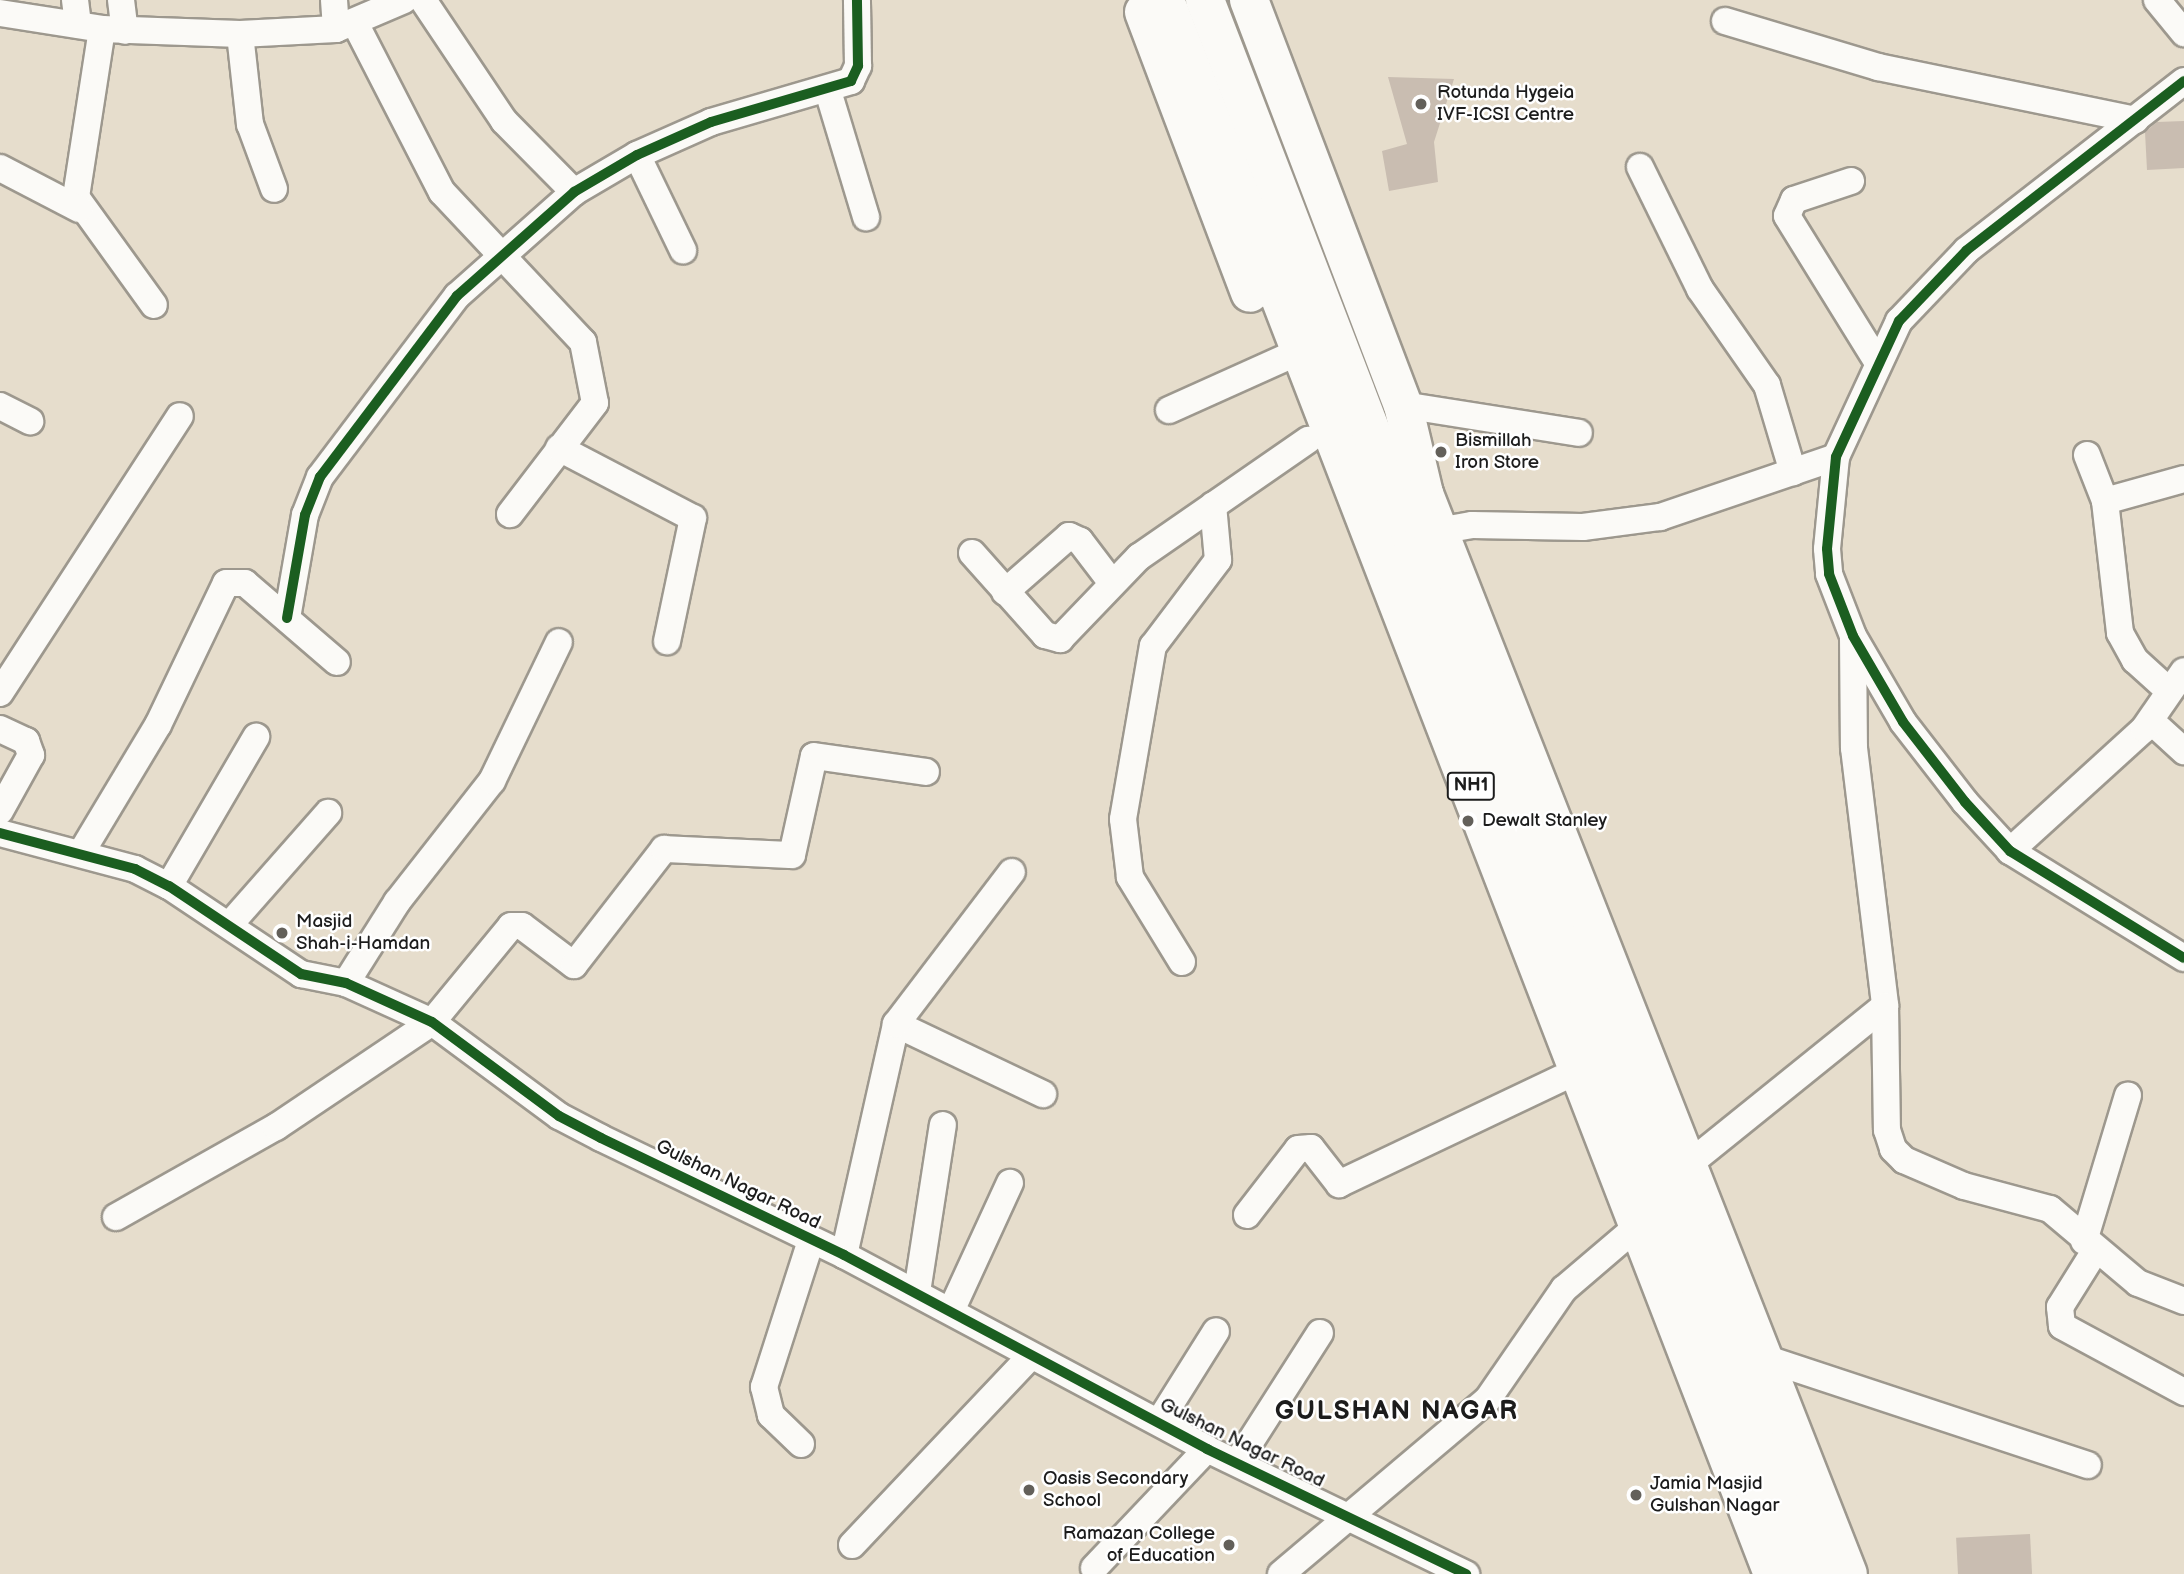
<!DOCTYPE html>
<style>
body{margin:0}
#map{position:relative;width:2184px;height:1574px;overflow:hidden;background:#e6ddcc;font-family:"Balsamiq Sans",sans-serif}
div>[style]{position:absolute}
[style*='--x']{left:calc(var(--x)*1px);top:calc(var(--y)*1px);width:calc(var(--w)*1px);rotate:calc(var(--a)*1deg)}
.building>*{inset:0;background:#c9bdb1;transform-origin:0 0}
.roads{filter:drop-shadow(2px 0 #9d988e) drop-shadow(-2px 0 #9d988e) drop-shadow(0 2px #9d988e) drop-shadow(0 -2px #9d988e)}
.minor>*{height:26px;margin:-13px;padding:0 13px;transform-origin:13px;border-radius:13px;background:#fbfaf7}
.highway>*{height:38px;margin:-19px;padding:0 19px;transform-origin:19px;border-radius:19px;background:#fbfaf7}
.cycleway>*{height:10px;margin:-5px;padding:0 5px;transform-origin:5px;border-radius:5px;background:#1b5e20}
.dots>*{width:19px;height:19px;translate:-50% -50%;box-sizing:border-box;border:4px solid #fff;border-radius:50%}
span{translate:-50% -50%;white-space:nowrap;text-align:center;line-height:1.15;-webkit-text-stroke:5px #fff;paint-order:stroke}
.shield-label span{padding:2px 5px;background:#fff;border:2px solid;border-radius:5px;-webkit-text-stroke-width:0}
.shield-label{font-size:18px;color:#1c1c1c;font-weight:700}
.poi-label{font-size:19px;color:#1c1c1c}
.left{translate:0 -50%;text-align:left}
.right{translate:-100% -50%;text-align:right}
.street-label{font-size:19px;color:#1c1c1c}
.district-label{font-size:26px;color:#1c1c1c;font-weight:700;letter-spacing:2px}
</style>
<div id="map">
<div class="building">
<div style="clip-path:polygon(1388px 77px,1454px 79px,1434px 142px,1438px 182px,1389px 191px,1382px 151px,1407px 144px)"></div>
<div style="clip-path:polygon(2184px 121px,2184px 168px,2147px 170px,2145px 132px,2157px 122px)"></div>
<div style="left:2030px;top:1534px;width:40px;height:74px;rotate:87deg"></div>
</div>
<div class="roads">
<div class="minor">
<div style="--x:75;--y:0;--w:25;--a:83"></div>
<div style="--x:121;--y:0;--w:31;--a:83"></div>
<div style="--x:334;--y:0;--w:29;--a:86"></div>
<div style="--x:423;--y:0;--w:146;--a:56.2"></div>
<div style="--x:504;--y:121;--w:100;--a:45.4"></div>
<div style="--x:2157;--y:0;--w:43;--a:50.7"></div>
<div style="--x:0;--y:13;--w:103;--a:8.9"></div>
<div style="--x:102;--y:29;--w:138;--a:2.1"></div>
<div style="--x:240;--y:34;--w:96;--a:-3"></div>
<div style="--x:336;--y:29;--w:74;--a:-23.1"></div>
<div style="--x:1725;--y:21;--w:160;--a:16.7"></div>
<div style="--x:1878;--y:67;--w:263;--a:11.6"></div>
<div style="--x:355;--y:23;--w:190;--a:62.8"></div>
<div style="--x:442;--y:192;--w:206;--a:46.8"></div>
<div style="--x:583;--y:342;--w:62;--a:78.9"></div>
<div style="--x:595;--y:403;--w:140;--a:127.4"></div>
<div style="--x:102;--y:29;--w:170;--a:98.8"></div>
<div style="--x:76;--y:197;--w:133;--a:54.2"></div>
<div style="--x:240;--y:34;--w:91;--a:83.7"></div>
<div style="--x:250;--y:124;--w:69;--a:69.7"></div>
<div style="--x:2184;--y:81;--w:276;--a:142.1"></div>
<div style="--x:1966;--y:251;--w:97;--a:133.7"></div>
<div style="--x:1899;--y:321;--w:150;--a:114.9"></div>
<div style="--x:1836;--y:457;--w:92;--a:95.6"></div>
<div style="--x:1827;--y:549;--w:25;--a:85"></div>
<div style="--x:1829;--y:574;--w:66;--a:68.8"></div>
<div style="--x:1853;--y:636;--w:99;--a:59.8"></div>
<div style="--x:1903;--y:722;--w:101;--a:52.2"></div>
<div style="--x:1965;--y:802;--w:67;--a:47.4"></div>
<div style="--x:2010;--y:851;--w:204;--a:31.6"></div>
<div style="--x:828;--y:91;--w:132;--a:73.2"></div>
<div style="--x:637;--y:155;--w:106;--a:64.2"></div>
<div style="--x:1640;--y:167;--w:136;--a:63.8"></div>
<div style="--x:1700;--y:289;--w:117;--a:55.1"></div>
<div style="--x:1767;--y:385;--w:91;--a:73.4"></div>
<div style="--x:0;--y:168;--w:89;--a:27.4"></div>
<div style="--x:1851;--y:181;--w:60;--a:161.6"></div>
<div style="--x:1794;--y:200;--w:17;--a:114"></div>
<div style="--x:1787;--y:216;--w:173;--a:58.2"></div>
<div style="--x:1403;--y:405;--w:178;--a:9"></div>
<div style="--x:0;--y:406;--w:34;--a:27"></div>
<div style="--x:1169;--y:410;--w:144;--a:-24.2"></div>
<div style="--x:559;--y:448;--w:151;--a:27.6"></div>
<div style="--x:693;--y:518;--w:126;--a:101.9"></div>
<div style="--x:2087;--y:455;--w:49;--a:68.6"></div>
<div style="--x:2105;--y:501;--w:133;--a:83.5"></div>
<div style="--x:2120;--y:633;--w:31;--a:61"></div>
<div style="--x:2135;--y:660;--w:43;--a:42.2"></div>
<div style="--x:2105;--y:501;--w:82;--a:-15.6"></div>
<div style="--x:1438;--y:531;--w:35;--a:-10"></div>
<div style="--x:1472;--y:525;--w:111;--a:1"></div>
<div style="--x:1583;--y:527;--w:78;--a:-7.4"></div>
<div style="--x:1660;--y:517;--w:186;--a:-18.8"></div>
<div style="--x:972;--y:553;--w:110;--a:48.3"></div>
<div style="--x:1045;--y:635;--w:16;--a:15"></div>
<div style="--x:1060;--y:639;--w:114;--a:-46.1"></div>
<div style="--x:1139;--y:557;--w:206;--a:-34.7"></div>
<div style="--x:1005;--y:592;--w:85;--a:-41.2"></div>
<div style="--x:1069;--y:536;--w:12;--a:24"></div>
<div style="--x:1080;--y:541;--w:53;--a:52.7"></div>
<div style="--x:287;--y:618;--w:105;--a:-80.1"></div>
<div style="--x:305;--y:515;--w:41;--a:-68.5"></div>
<div style="--x:320;--y:477;--w:227;--a:-52.9"></div>
<div style="--x:457;--y:296;--w:157;--a:-41.6"></div>
<div style="--x:574;--y:192;--w:73;--a:-30.4"></div>
<div style="--x:637;--y:155;--w:81;--a:-24"></div>
<div style="--x:711;--y:122;--w:146;--a:-16.3"></div>
<div style="--x:851;--y:81;--w:17;--a:-65"></div>
<div style="--x:858;--y:66;--w:66;--a:-90.9"></div>
<div style="--x:1853;--y:638;--w:110;--a:89.5"></div>
<div style="--x:1854;--y:748;--w:260;--a:83.1"></div>
<div style="--x:1885;--y:1006;--w:124;--a:89.1"></div>
<div style="--x:1887;--y:1130;--w:20;--a:72"></div>
<div style="--x:1893;--y:1149;--w:16;--a:45"></div>
<div style="--x:1904;--y:1160;--w:65;--a:23.4"></div>
<div style="--x:1964;--y:1186;--w:89;--a:15"></div>
<div style="--x:2050;--y:1209;--w:115;--a:40.1"></div>
<div style="--x:2138;--y:1283;--w:49;--a:21.4"></div>
<div style="--x:0;--y:693;--w:330;--a:-57"></div>
<div style="--x:2151;--y:721;--w:45;--a:42.3"></div>
<div style="--x:0;--y:729;--w:29;--a:25"></div>
<div style="--x:26;--y:741;--w:15;--a:70"></div>
<div style="--x:31;--y:755;--w:64;--a:119"></div>
<div style="--x:0;--y:833;--w:140;--a:14.9"></div>
<div style="--x:135;--y:869;--w:38;--a:27"></div>
<div style="--x:169;--y:886;--w:159;--a:33.7"></div>
<div style="--x:301;--y:974;--w:46;--a:11.3"></div>
<div style="--x:346;--y:983;--w:94;--a:24.4"></div>
<div style="--x:432;--y:1022;--w:158;--a:36.5"></div>
<div style="--x:559;--y:1116;--w:47;--a:27.6"></div>
<div style="--x:601;--y:1138;--w:270;--a:25.7"></div>
<div style="--x:844;--y:1255;--w:412;--a:28.1"></div>
<div style="--x:1207;--y:1449;--w:288;--a:25.8"></div>
<div style="--x:2010;--y:851;--w:181;--a:-42.3"></div>
<div style="--x:2144;--y:729;--w:70;--a:-55.4"></div>
<div style="--x:81;--y:853;--w:149;--a:-59"></div>
<div style="--x:158;--y:725;--w:157;--a:-64.4"></div>
<div style="--x:226;--y:583;--w:19;--a:0"></div>
<div style="--x:245;--y:583;--w:121;--a:40.7"></div>
<div style="--x:169;--y:886;--w:173;--a:-59.7"></div>
<div style="--x:231;--y:923;--w:147;--a:-48.6"></div>
<div style="--x:1182;--y:962;--w:100;--a:-121.5"></div>
<div style="--x:1130;--y:877;--w:58;--a:-96.9"></div>
<div style="--x:1123;--y:819;--w:176;--a:-80.2"></div>
<div style="--x:1153;--y:646;--w:108;--a:-52.9"></div>
<div style="--x:1218;--y:560;--w:55;--a:-95.2"></div>
<div style="--x:346;--y:983;--w:96;--a:-57.8"></div>
<div style="--x:397;--y:902;--w:154;--a:-51.9"></div>
<div style="--x:492;--y:781;--w:154;--a:-64.3"></div>
<div style="--x:896;--y:1024;--w:163;--a:25.5"></div>
<div style="--x:1689;--y:1164;--w:252;--a:-38.9"></div>
<div style="--x:1247;--y:1215;--w:83;--a:-52.3"></div>
<div style="--x:1298;--y:1149;--w:13;--a:-4"></div>
<div style="--x:1311;--y:1148;--w:46;--a:52.1"></div>
<div style="--x:1339;--y:1184;--w:245;--a:-25.4"></div>
<div style="--x:116;--y:1217;--w:184;--a:-29.4"></div>
<div style="--x:276;--y:1127;--w:188;--a:-33.9"></div>
<div style="--x:432;--y:1022;--w:124;--a:-50.5"></div>
<div style="--x:511;--y:926;--w:11;--a:0"></div>
<div style="--x:522;--y:926;--w:65;--a:36.9"></div>
<div style="--x:574;--y:965;--w:147;--a:-52.2"></div>
<div style="--x:664;--y:849;--w:128;--a:2.7"></div>
<div style="--x:792;--y:855;--w:101;--a:-77.5"></div>
<div style="--x:814;--y:756;--w:113;--a:8.1"></div>
<div style="--x:2084;--y:1241;--w:152;--a:-73.2"></div>
<div style="--x:2095;--y:1251;--w:66;--a:122"></div>
<div style="--x:2060;--y:1307;--w:19;--a:84"></div>
<div style="--x:2062;--y:1326;--w:139;--a:28.4"></div>
<div style="--x:844;--y:1255;--w:237;--a:-77.3"></div>
<div style="--x:896;--y:1024;--w:191;--a:-52.7"></div>
<div style="--x:917;--y:1292;--w:169;--a:-81.2"></div>
<div style="--x:951;--y:1311;--w:141;--a:-65.3"></div>
<div style="--x:1764;--y:1358;--w:341;--a:18.3"></div>
<div style="--x:1159;--y:1422;--w:107;--a:-57.9"></div>
<div style="--x:801;--y:1444;--w:42;--a:-136"></div>
<div style="--x:771;--y:1415;--w:29;--a:-104"></div>
<div style="--x:764;--y:1387;--w:153;--a:-72.2"></div>
<div style="--x:1238;--y:1461;--w:152;--a:-57.4"></div>
<div style="--x:852;--y:1545;--w:259;--a:-46.6"></div>
<div style="--x:1094;--y:1568;--w:164;--a:-46.5"></div>
<div style="--x:1281;--y:1574;--w:271;--a:-40.2"></div>
<div style="--x:1488;--y:1399;--w:134;--a:-55.4"></div>
<div style="--x:1564;--y:1289;--w:100;--a:-40.5"></div>
</div>
<div class="highway">
<div style="--x:1165;--y:0;--w:1687;--a:68.88"></div>
<div style="--x:1205;--y:0;--w:1687;--a:68.94"></div>
<div style="--x:1249;--y:0;--w:433;--a:69.2"></div>
<div style="--x:1403;--y:405;--w:91;--a:76.7"></div>
<div style="--x:1424;--y:494;--w:26;--a:97"></div>
<div style="--x:1144;--y:12;--w:300;--a:69.3"></div>
<div style="--x:1424;--y:494;--w:1160;--a:68.57"></div>
</div>
</div>
<div class="cycleway">
<div style="--x:2184;--y:81;--w:276;--a:142.1"></div>
<div style="--x:1966;--y:251;--w:97;--a:133.7"></div>
<div style="--x:1899;--y:321;--w:150;--a:114.9"></div>
<div style="--x:1836;--y:457;--w:92;--a:95.6"></div>
<div style="--x:1827;--y:549;--w:25;--a:85"></div>
<div style="--x:1829;--y:574;--w:66;--a:68.8"></div>
<div style="--x:1853;--y:636;--w:99;--a:59.8"></div>
<div style="--x:1903;--y:722;--w:101;--a:52.2"></div>
<div style="--x:1965;--y:802;--w:67;--a:47.4"></div>
<div style="--x:2010;--y:851;--w:204;--a:31.6"></div>
<div style="--x:287;--y:618;--w:105;--a:-80.1"></div>
<div style="--x:305;--y:515;--w:41;--a:-68.5"></div>
<div style="--x:320;--y:477;--w:227;--a:-52.9"></div>
<div style="--x:457;--y:296;--w:157;--a:-41.6"></div>
<div style="--x:574;--y:192;--w:73;--a:-30.4"></div>
<div style="--x:637;--y:155;--w:81;--a:-24"></div>
<div style="--x:711;--y:122;--w:146;--a:-16.3"></div>
<div style="--x:851;--y:81;--w:17;--a:-65"></div>
<div style="--x:858;--y:66;--w:66;--a:-90.9"></div>
<div style="--x:0;--y:833;--w:140;--a:14.9"></div>
<div style="--x:135;--y:869;--w:38;--a:27"></div>
<div style="--x:169;--y:886;--w:159;--a:33.7"></div>
<div style="--x:301;--y:974;--w:46;--a:11.3"></div>
<div style="--x:346;--y:983;--w:94;--a:24.4"></div>
<div style="--x:432;--y:1022;--w:158;--a:36.5"></div>
<div style="--x:559;--y:1116;--w:47;--a:27.6"></div>
<div style="--x:601;--y:1138;--w:270;--a:25.7"></div>
<div style="--x:844;--y:1255;--w:412;--a:28.1"></div>
<div style="--x:1207;--y:1449;--w:288;--a:25.8"></div>
</div>
<div class="dots">
<div style="left:1421px;top:104px;background:#63605a"></div>
<div style="left:1441px;top:452px;background:#63605a"></div>
<div style="left:1468px;top:821px;background:#63605a"></div>
<div style="left:282px;top:933px;background:#63605a"></div>
<div style="left:1029px;top:1490px;background:#63605a"></div>
<div style="left:1636px;top:1495px;background:#63605a"></div>
<div style="left:1229px;top:1545px;background:#63605a"></div>
</div>
<div class="shield-label">
<span style="left:1471px;top:786px">NH1</span>
</div>
<div class="poi-label">
<span class="left" style="left:1437px;top:104px">Rotunda Hygeia<br>IVF-ICSI Centre</span>
<span class="left" style="left:1455px;top:452px">Bismillah<br>Iron Store</span>
<span class="left" style="left:1482px;top:821px">Dewalt Stanley</span>
<span class="left" style="left:296px;top:933px">Masjid<br>Shah-i-Hamdan</span>
<span class="left" style="left:1043px;top:1490px">Oasis Secondary<br>School</span>
<span class="left" style="left:1650px;top:1495px">Jamia Masjid<br>Gulshan Nagar</span>
<span class="right" style="left:1215px;top:1545px">Ramazan College<br>of Education</span>
</div>
<div class="street-label">
<span style="left:738px;top:1185px;rotate:26deg">Gulshan Nagar Road</span>
<span style="left:1242px;top:1443px;rotate:26deg">Gulshan Nagar Road</span>
</div>
<div class="district-label">
<span style="left:1397px;top:1412px">GULSHAN NAGAR</span>
</div>
</div>
